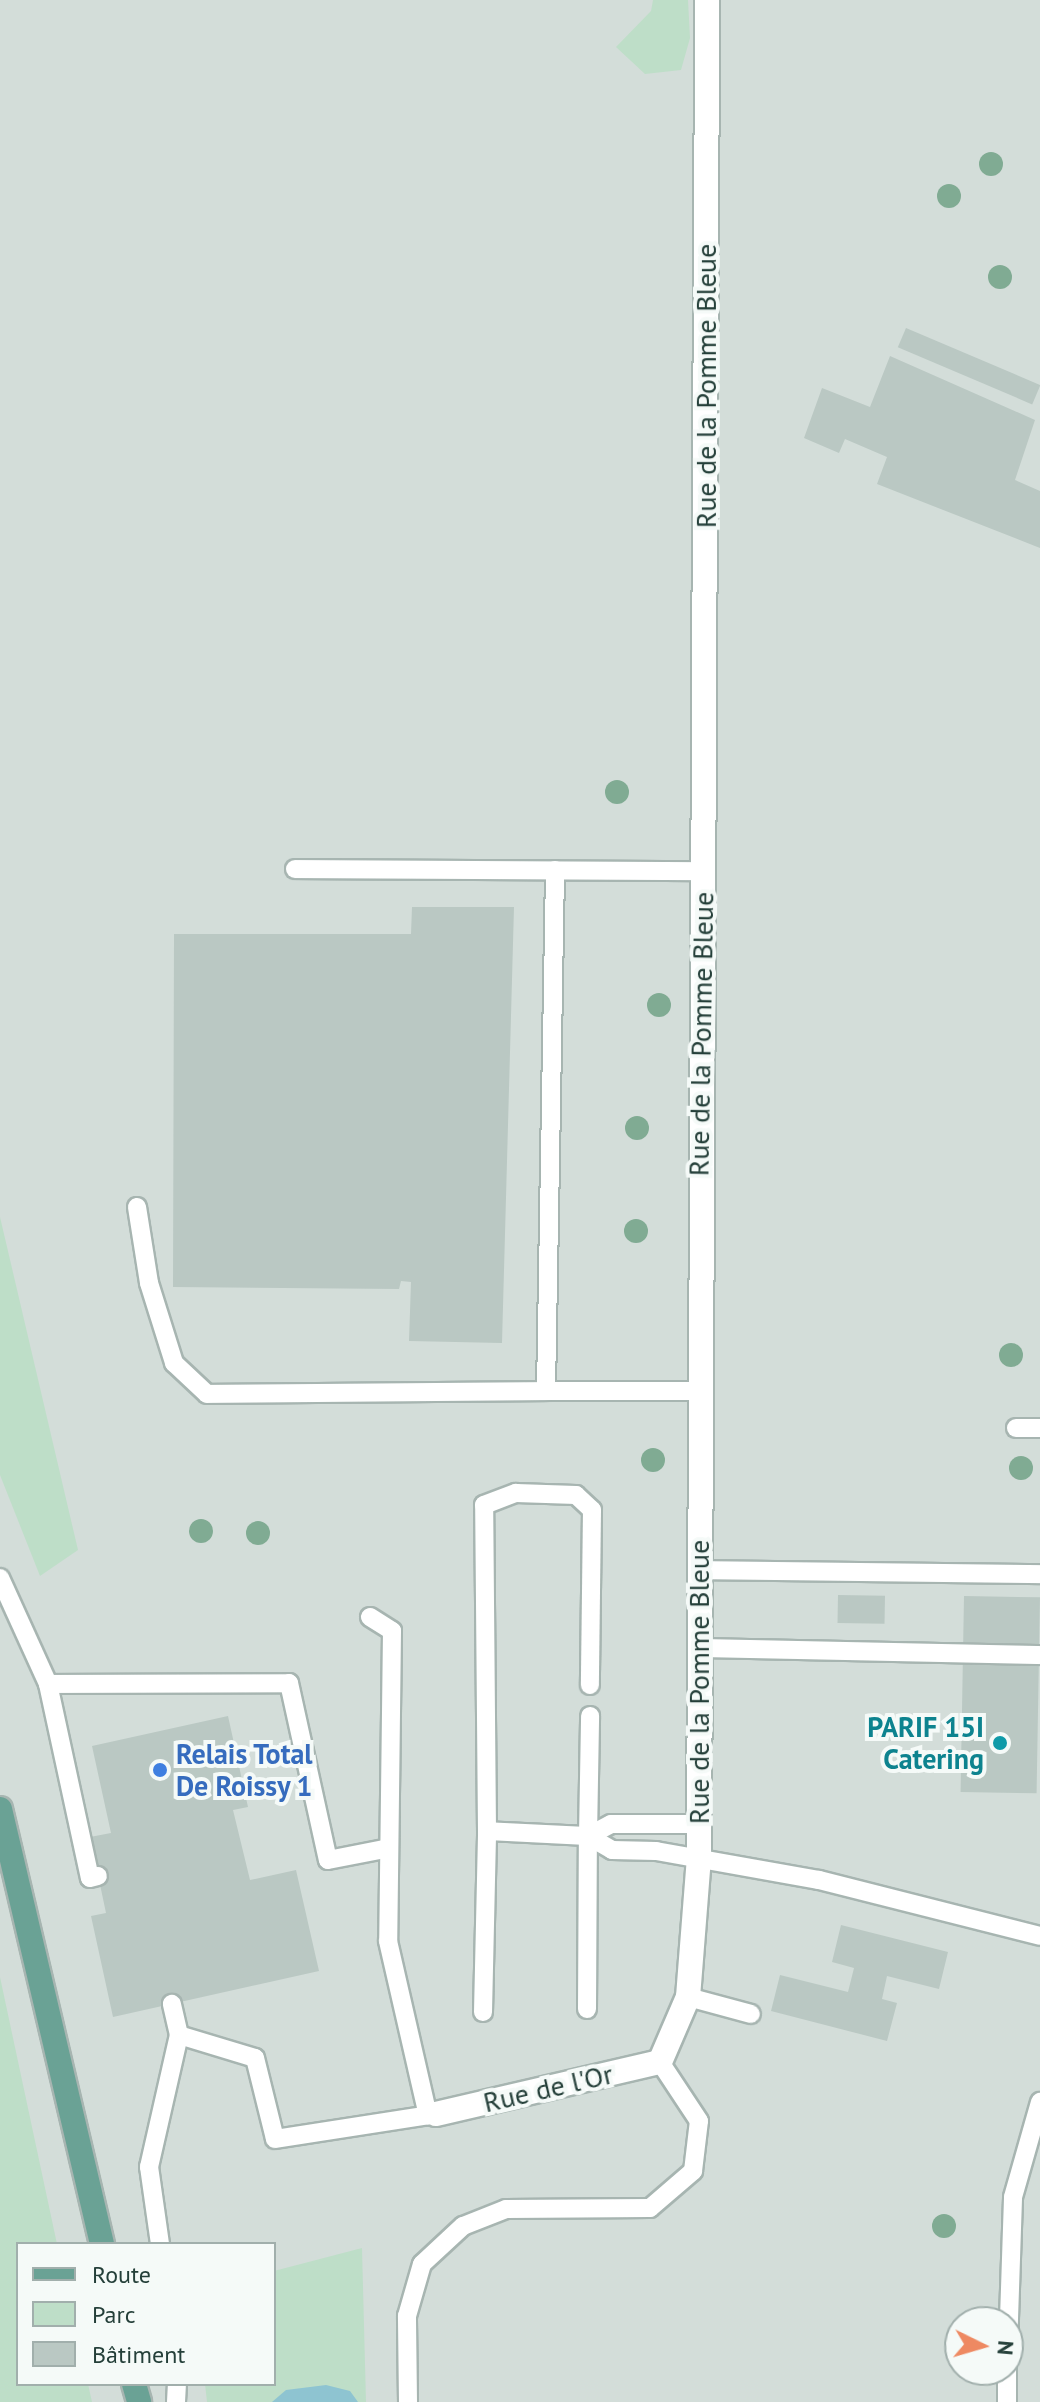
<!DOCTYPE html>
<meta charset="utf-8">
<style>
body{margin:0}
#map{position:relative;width:1040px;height:2402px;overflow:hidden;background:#e4edea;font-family:"PT Sans",sans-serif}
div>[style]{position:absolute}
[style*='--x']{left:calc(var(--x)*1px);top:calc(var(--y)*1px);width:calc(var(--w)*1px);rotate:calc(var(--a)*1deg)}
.built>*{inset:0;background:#d3ddd9}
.green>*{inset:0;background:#bedec8}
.water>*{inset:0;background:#8ec4d1}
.building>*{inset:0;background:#bac8c3;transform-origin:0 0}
.roads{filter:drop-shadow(2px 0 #a7b5b1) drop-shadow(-2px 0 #a7b5b1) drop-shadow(0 2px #a7b5b1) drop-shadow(0 -2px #a7b5b1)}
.lane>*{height:18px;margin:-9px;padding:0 9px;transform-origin:9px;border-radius:9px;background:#fff}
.street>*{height:24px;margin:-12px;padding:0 12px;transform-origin:12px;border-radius:12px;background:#fff}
.primary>*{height:24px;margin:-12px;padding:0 12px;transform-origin:12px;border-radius:12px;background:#6aa295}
.trees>*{width:24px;height:24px;margin:-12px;border-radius:50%;background:#80ab93}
.dots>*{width:22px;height:22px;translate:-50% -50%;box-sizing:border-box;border:4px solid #f5faf8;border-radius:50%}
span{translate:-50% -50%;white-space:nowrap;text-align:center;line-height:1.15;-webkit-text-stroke:8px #f5faf8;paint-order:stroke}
.street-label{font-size:28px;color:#243f39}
.culture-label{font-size:28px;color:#0d838f;font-weight:700}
.right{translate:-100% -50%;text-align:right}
.shop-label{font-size:28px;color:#366cbe;font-weight:700}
.left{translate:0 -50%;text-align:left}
.legend{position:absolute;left:16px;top:2242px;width:260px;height:144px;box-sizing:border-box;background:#f5faf8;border:2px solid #a1afac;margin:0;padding:10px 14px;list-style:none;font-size:24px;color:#243f39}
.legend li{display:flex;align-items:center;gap:16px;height:40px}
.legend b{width:40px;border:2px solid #a1afac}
.north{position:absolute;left:944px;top:2306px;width:80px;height:80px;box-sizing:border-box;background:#f5faf8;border:2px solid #a1afac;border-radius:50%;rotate:95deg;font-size:22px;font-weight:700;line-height:32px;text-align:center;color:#243f39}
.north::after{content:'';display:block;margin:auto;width:28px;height:36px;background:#ee8962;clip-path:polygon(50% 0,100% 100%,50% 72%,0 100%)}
</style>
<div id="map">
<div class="built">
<div style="clip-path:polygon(evenodd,0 0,1040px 0,1040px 2402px,0 2402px,0 0,18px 2244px,274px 2244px,274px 2384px,18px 2384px,18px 2244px,0 0,960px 2322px,1008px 2322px,1008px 2370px,960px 2370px,960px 2322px)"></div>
</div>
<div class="green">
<div style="clip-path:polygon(653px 0,688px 0,690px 38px,681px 70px,645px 74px,616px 47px,651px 11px)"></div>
<div style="clip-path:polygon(0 1217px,78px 1550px,40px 1576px,0 1475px)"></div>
<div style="clip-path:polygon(0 1977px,57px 2244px,18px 2244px,18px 2384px,88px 2384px,92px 2402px,0 2402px)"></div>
<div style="clip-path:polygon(362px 2248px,366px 2402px,207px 2402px,205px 2384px,274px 2384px,274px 2271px)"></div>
</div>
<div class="water">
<div style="clip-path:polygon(326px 2385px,350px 2391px,358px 2402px,272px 2402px,286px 2390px)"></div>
</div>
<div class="building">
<div style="left:906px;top:328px;width:146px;height:21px;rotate:23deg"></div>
<div style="clip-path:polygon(890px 356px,1035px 420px,1015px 480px,1040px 491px,1040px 548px,877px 484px,887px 457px,845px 439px,839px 453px,804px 438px,822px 388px,870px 407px)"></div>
<div style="clip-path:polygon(412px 907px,514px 907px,502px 1343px,409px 1341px,411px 1282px,401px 1281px,399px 1289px,173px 1287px,174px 934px,411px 934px)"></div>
<div style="left:838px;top:1595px;width:47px;height:28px;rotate:1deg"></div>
<div style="left:964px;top:1596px;width:76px;height:196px;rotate:1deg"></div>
<div style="clip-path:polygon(228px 1716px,248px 1807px,233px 1810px,250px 1880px,296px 1870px,319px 1971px,113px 2017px,91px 1916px,106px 1913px,90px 1837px,111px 1833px,92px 1746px)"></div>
<div style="clip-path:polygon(841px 1925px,948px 1952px,939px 1989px,887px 1976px,882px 1999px,897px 2003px,887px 2041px,771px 2011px,780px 1975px,848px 1992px,854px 1968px,832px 1962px)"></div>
</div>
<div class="roads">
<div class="lane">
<div style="--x:295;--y:869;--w:407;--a:0.3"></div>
<div style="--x:137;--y:1207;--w:77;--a:81"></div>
<div style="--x:149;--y:1283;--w:84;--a:72.6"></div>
<div style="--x:174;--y:1363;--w:45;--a:43.2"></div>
<div style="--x:207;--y:1394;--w:339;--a:-0.5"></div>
<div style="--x:546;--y:1391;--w:521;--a:-89.01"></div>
<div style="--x:546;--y:1391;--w:151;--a:0"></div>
<div style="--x:1016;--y:1428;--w:24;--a:0"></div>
<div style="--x:700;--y:1570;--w:340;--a:0.7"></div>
<div style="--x:0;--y:1578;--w:116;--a:65.6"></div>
<div style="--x:48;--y:1684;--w:198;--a:77.8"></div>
<div style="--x:90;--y:1878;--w:8;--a:-14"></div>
<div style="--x:370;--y:1617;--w:26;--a:32"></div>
<div style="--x:392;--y:1631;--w:310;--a:90.7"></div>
<div style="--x:388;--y:1941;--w:179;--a:77.1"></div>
<div style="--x:699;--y:1648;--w:341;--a:1.2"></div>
<div style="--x:48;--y:1684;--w:241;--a:-0.2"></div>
<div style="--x:289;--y:1683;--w:181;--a:77.6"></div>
<div style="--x:328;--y:1860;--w:62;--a:-11.1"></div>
<div style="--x:699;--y:1824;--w:88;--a:180"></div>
<div style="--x:611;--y:1824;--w:26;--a:152"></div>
<div style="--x:588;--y:1836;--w:28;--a:30"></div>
<div style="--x:612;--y:1850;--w:44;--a:1.3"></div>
<div style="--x:656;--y:1851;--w:166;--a:10.1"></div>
<div style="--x:819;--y:1880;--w:228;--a:14.2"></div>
<div style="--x:588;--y:1836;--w:120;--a:-89"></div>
<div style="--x:688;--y:1997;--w:65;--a:15.1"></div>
<div style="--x:587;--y:2009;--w:173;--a:-89.7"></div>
<div style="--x:588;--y:1836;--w:101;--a:-177.2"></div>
<div style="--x:487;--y:1831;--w:326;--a:-90.5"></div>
<div style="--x:484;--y:1505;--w:34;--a:-21"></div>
<div style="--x:516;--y:1493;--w:60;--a:1.9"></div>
<div style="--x:576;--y:1495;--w:22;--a:43"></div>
<div style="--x:592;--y:1510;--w:175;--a:90.7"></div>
<div style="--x:483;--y:2012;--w:181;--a:-88.7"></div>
<div style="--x:179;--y:2035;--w:79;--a:16.8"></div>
<div style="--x:255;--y:2058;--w:83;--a:76.1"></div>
<div style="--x:275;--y:2139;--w:163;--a:-8.8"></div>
<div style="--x:160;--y:2244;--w:78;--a:-98.1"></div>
<div style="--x:149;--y:2167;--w:135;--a:-77.2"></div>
<div style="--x:179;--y:2035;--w:32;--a:-103"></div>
<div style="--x:1008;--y:2349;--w:152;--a:-88.1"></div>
<div style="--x:1013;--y:2197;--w:99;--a:-74.1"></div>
<div style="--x:176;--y:2402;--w:18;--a:-87"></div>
<div style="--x:408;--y:2402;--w:86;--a:-90.7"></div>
<div style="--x:407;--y:2316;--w:54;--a:-73.9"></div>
<div style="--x:422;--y:2264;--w:56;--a:-42.8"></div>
<div style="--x:463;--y:2226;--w:46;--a:-21.6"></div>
<div style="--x:506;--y:2209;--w:144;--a:-0.4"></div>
<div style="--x:650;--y:2208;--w:57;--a:-40.7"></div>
<div style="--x:693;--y:2171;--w:50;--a:-83.2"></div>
<div style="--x:699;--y:2121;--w:71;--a:-123.5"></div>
<div style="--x:1007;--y:2402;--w:32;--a:-90"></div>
</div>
<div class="street">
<div style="--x:436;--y:2114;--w:230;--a:-13.1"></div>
<div style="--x:660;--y:2062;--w:71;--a:-66.7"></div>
<div style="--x:688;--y:1997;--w:140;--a:-85.5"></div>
<div style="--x:699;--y:1857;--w:1857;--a:-89.75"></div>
</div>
<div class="primary">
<div style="--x:0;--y:1809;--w:447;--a:76.8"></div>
<div style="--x:134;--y:2384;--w:19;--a:74"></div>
</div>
</div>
<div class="trees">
<div style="left:991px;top:164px"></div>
<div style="left:949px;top:196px"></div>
<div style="left:1000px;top:277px"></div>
<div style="left:617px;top:792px"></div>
<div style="left:659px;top:1005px"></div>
<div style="left:637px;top:1128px"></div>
<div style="left:636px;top:1231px"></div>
<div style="left:1011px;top:1355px"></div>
<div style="left:653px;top:1460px"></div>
<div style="left:1021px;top:1468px"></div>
<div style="left:201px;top:1531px"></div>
<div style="left:258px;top:1533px"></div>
<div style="left:944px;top:2226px"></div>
</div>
<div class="dots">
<div style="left:1000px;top:1743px;background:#0f9aa8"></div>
<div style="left:160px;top:1770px;background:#3f7fe0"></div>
</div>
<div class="street-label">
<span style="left:706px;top:386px;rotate:-90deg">Rue de la Pomme Bleue</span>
<span style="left:701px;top:1034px;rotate:-89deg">Rue de la Pomme Bleue</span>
<span style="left:699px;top:1682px;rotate:-90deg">Rue de la Pomme Bleue</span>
<span style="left:548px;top:2088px;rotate:-13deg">Rue de l'Or</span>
</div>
<div class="culture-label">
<span class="right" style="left:984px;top:1743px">PARIF 15I<br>Catering</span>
</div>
<div class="shop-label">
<span class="left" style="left:176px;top:1770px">Relais Total<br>De Roissy 1</span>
</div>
<ul class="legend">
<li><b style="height:10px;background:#6aa295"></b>Route</li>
<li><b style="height:22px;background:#bedec8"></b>Parc</li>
<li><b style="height:22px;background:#bac8c3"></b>Bâtiment</li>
</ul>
<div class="north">N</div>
</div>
